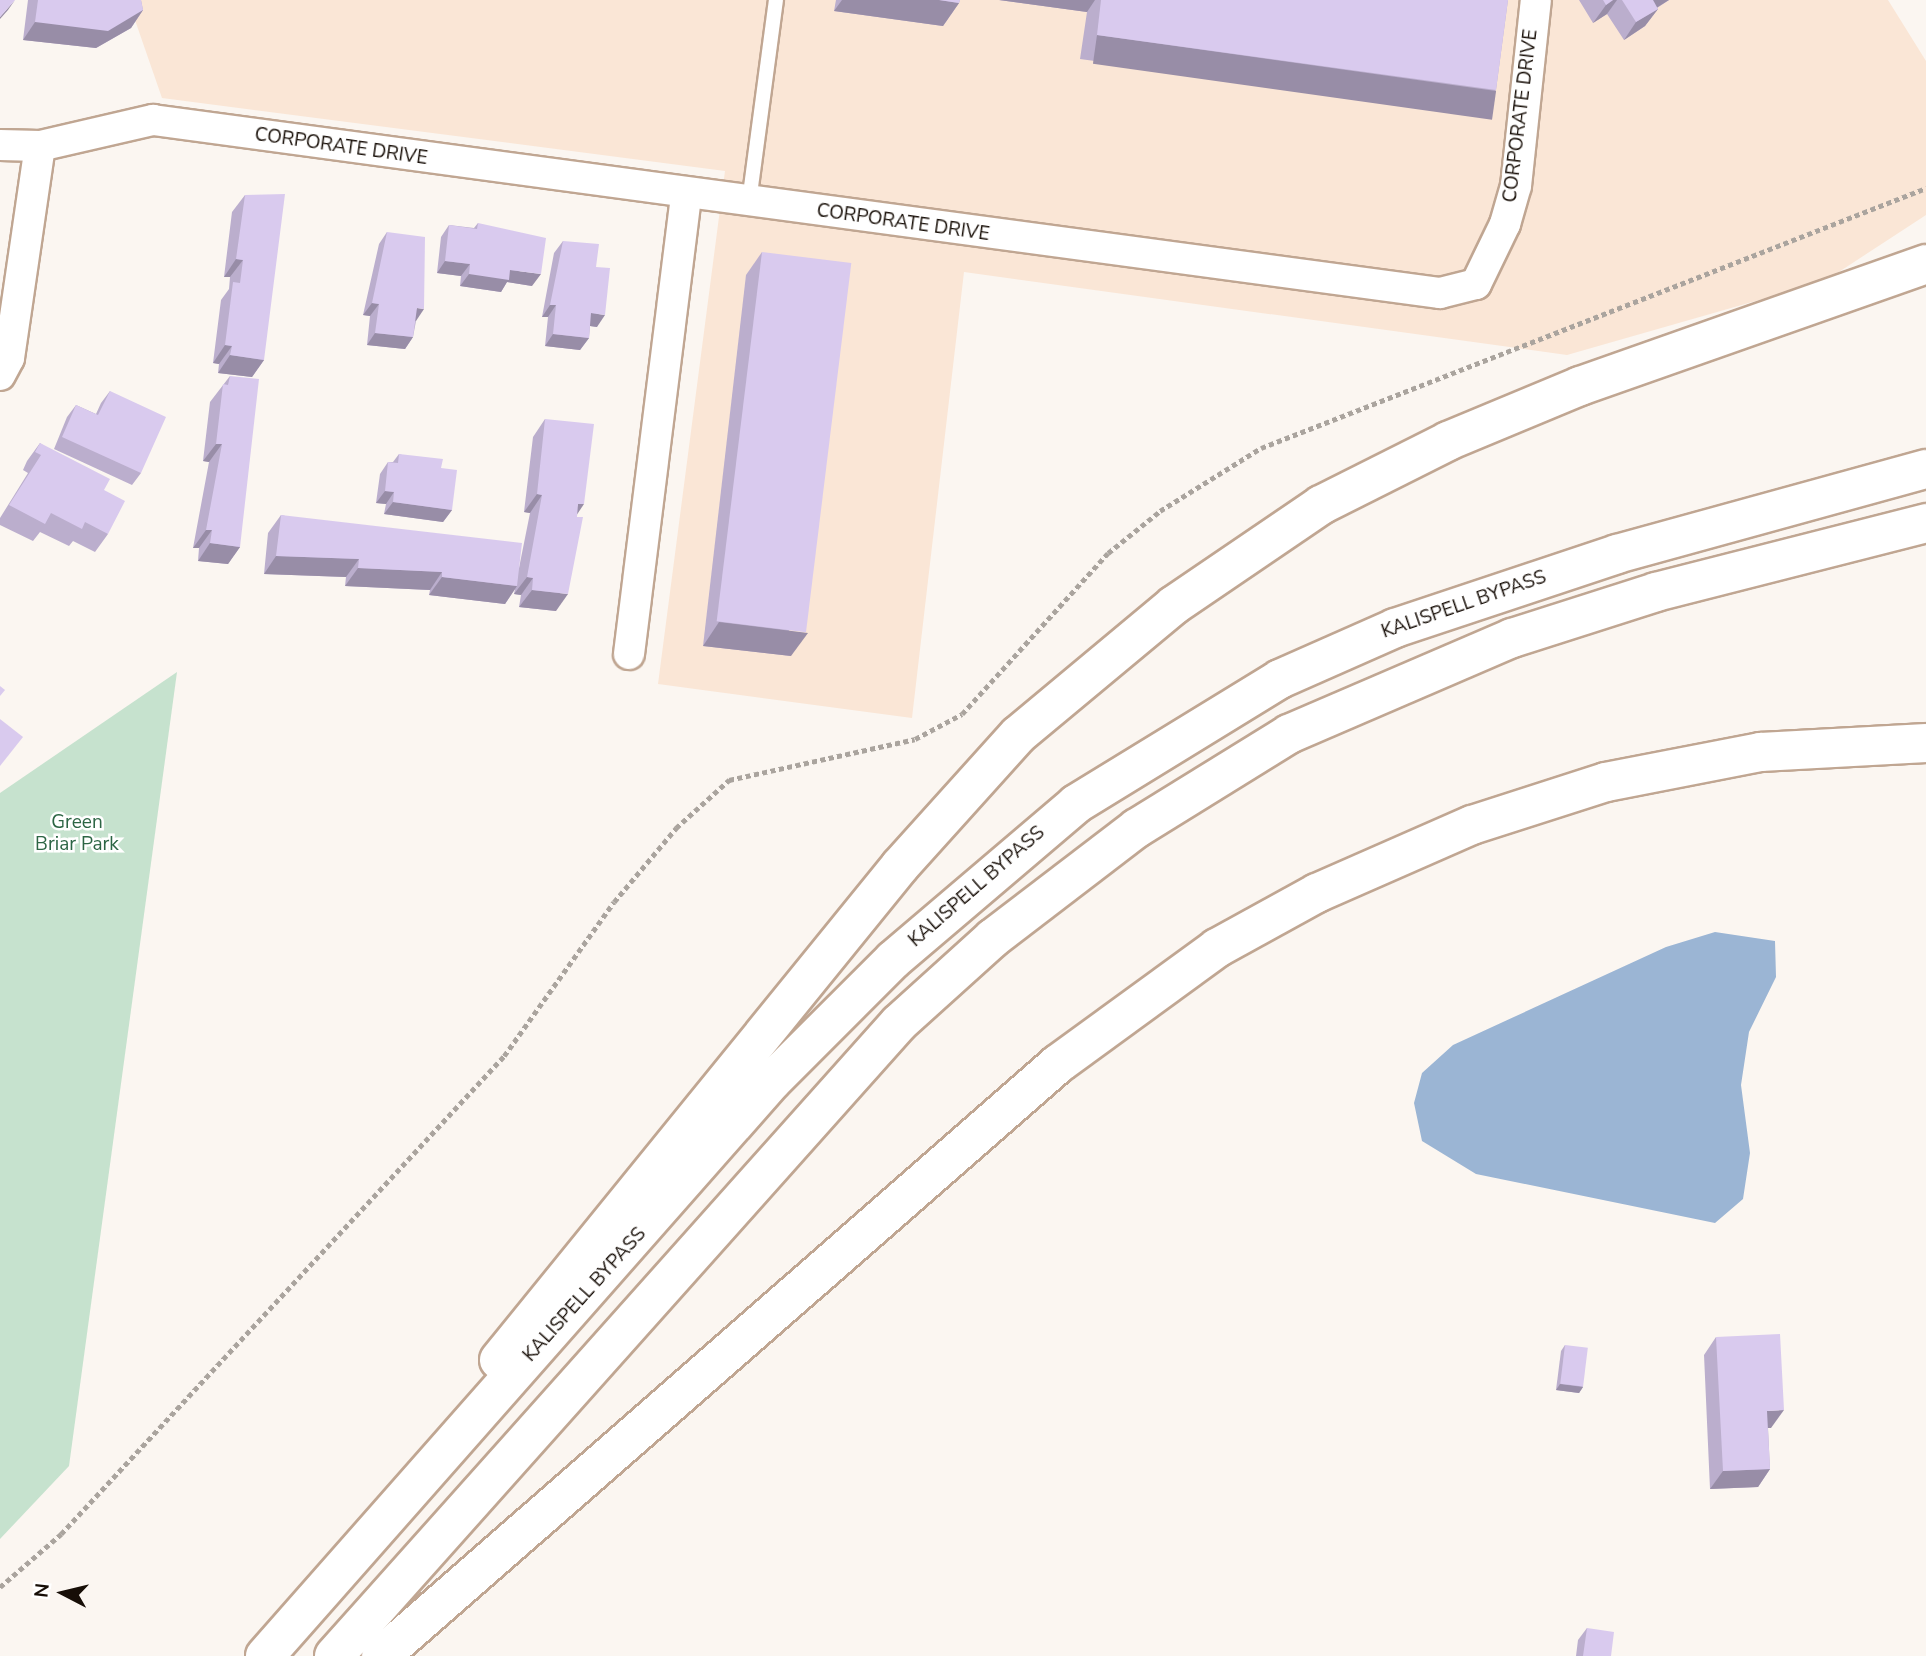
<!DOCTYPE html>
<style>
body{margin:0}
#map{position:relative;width:1926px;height:1656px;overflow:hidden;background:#fbf6f1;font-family:"Nunito Sans",sans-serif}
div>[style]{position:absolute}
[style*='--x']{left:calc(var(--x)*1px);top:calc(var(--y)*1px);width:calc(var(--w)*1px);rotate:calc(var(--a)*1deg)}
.built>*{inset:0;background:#fae6d6}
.green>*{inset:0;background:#c6e2ce}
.water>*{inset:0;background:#9bb5d4}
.path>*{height:4.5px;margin-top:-2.25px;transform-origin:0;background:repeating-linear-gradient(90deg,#aaa49e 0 5px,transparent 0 8.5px)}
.roads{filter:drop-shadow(2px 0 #c0a692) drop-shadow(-2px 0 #c0a692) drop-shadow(0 2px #c0a692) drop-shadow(0 -2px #c0a692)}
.lane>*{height:14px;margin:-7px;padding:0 7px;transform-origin:7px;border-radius:7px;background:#fff}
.street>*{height:30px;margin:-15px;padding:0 15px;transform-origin:15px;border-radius:15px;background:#fff}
.highway>*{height:38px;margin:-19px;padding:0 19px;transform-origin:19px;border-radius:19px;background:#fff}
.wall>*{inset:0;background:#bbaecd}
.shaded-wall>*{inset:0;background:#988da7;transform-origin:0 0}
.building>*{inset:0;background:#d9caee;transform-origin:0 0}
span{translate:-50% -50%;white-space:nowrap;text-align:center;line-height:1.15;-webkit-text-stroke:5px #fff;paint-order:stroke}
.street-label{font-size:19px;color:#170e07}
.park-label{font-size:19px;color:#2c6544}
.north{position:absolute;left:28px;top:1558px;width:70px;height:70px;-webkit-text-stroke:5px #fff;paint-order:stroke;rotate:277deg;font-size:19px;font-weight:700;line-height:28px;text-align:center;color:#170e07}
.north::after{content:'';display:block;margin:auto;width:24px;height:32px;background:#170e07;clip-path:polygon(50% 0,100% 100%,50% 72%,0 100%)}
</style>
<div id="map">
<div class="built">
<div style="clip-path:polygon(128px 0,1888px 0,1926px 61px,1926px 215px,1825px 281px,1567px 355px,964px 272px,912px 718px,658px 684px,725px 171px,162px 98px)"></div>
</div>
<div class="green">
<div style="clip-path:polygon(177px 672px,69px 1466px,0 1539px,0 793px)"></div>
</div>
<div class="water">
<div style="clip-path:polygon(1715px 932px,1775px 941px,1776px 977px,1749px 1032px,1741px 1085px,1750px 1153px,1743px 1199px,1715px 1223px,1476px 1174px,1422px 1141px,1414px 1103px,1422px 1073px,1453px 1045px,1666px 947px)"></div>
</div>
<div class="path">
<div style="--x:0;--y:1587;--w:81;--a:-41"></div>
<div style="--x:61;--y:1534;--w:652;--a:-47.18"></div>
<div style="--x:504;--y:1056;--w:189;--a:-54.5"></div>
<div style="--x:614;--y:902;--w:97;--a:-50"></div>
<div style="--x:676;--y:828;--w:72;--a:-42.2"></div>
<div style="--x:729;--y:780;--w:190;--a:-12.4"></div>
<div style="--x:915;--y:739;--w:53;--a:-28"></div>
<div style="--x:962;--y:714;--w:217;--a:-47.8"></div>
<div style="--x:1108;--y:553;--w:67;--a:-38.9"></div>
<div style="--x:1160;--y:511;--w:119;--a:-32"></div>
<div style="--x:1261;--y:448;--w:714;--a:-21.35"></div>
</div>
<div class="roads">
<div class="lane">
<div style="--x:749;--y:202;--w:204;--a:-82.4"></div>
</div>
<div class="street">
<div style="--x:0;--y:145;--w:40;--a:1.4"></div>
<div style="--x:40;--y:146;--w:116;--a:-13"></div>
<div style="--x:153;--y:120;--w:1299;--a:7.66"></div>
<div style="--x:1440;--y:293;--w:37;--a:-14"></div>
<div style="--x:1476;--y:284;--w:67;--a:-64.2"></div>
<div style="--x:1505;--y:224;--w:40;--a:-74"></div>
<div style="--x:1516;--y:186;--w:187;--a:-83.9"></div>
<div style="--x:0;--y:375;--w:19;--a:-62"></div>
<div style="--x:9;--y:358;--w:214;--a:-81.7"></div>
<div style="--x:629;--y:654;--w:464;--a:-82.9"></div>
</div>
<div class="highway">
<div style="--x:499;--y:1360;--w:636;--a:-50.93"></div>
<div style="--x:900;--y:866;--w:176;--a:-48"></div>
<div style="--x:1018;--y:735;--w:203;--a:-39.8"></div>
<div style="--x:1174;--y:605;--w:178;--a:-34.2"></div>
<div style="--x:1321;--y:505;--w:142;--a:-26.7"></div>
<div style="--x:1448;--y:441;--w:143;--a:-22.6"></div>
<div style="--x:1580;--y:386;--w:367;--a:-19.4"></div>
<div style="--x:265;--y:1656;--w:767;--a:-48.6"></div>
<div style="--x:772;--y:1081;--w:171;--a:-45"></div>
<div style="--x:893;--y:960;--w:240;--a:-40.4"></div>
<div style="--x:1076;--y:804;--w:239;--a:-31.5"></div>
<div style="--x:1280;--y:679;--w:126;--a:-23.9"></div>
<div style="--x:1395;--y:628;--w:234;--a:-18.4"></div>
<div style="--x:1617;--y:554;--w:320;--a:-15.4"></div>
<div style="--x:334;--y:1656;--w:848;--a:-48.25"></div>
<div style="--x:899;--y:1023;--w:127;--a:-42.1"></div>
<div style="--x:993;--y:938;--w:181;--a:-37.4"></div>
<div style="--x:1137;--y:828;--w:179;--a:-31.7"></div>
<div style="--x:1289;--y:734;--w:243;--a:-23.3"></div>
<div style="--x:1512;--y:638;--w:151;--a:-17.7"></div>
<div style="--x:1656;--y:592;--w:279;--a:-14.3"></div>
<div style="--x:381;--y:1656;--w:899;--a:-41.17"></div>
<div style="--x:1058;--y:1064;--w:197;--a:-36.1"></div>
<div style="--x:1217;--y:948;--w:114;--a:-28.8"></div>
<div style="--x:1317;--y:893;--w:169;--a:-23.7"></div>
<div style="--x:1472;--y:825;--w:141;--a:-17.8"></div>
<div style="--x:1606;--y:782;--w:158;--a:-11"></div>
<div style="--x:1761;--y:752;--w:165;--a:-3.1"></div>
</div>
</div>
<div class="wall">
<div style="clip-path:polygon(28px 0,141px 0,143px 10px,131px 28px,96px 48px,23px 40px)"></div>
<div style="clip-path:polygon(836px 0,960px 0,959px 3px,943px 26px,834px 11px)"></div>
<div style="clip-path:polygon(999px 0,1508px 0,1496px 90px,1479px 113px,1080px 59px,1087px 12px)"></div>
<div style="clip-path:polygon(1579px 0,1669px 0,1657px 8px,1658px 9px,1645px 26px,1624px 40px,1607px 14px,1593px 23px)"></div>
<div style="clip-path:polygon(245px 195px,264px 360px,252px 377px,218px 373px,219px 364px,213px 363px,221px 300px,229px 289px,230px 277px,224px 277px,232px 212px)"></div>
<div style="clip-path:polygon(478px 223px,532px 286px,507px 282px,501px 292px,460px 286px,461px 276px,437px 273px,441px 237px,449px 225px,474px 228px)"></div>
<div style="clip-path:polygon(387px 232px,416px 321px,413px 337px,405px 349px,367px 345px,370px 316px,363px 315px,379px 244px)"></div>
<div style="clip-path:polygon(563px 241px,596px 267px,597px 327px,590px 326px,589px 338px,580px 350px,545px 346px,548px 317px,542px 317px,554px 253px)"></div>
<div style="clip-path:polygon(762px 252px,791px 656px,703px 646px,746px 275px)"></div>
<div style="clip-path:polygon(230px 376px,240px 547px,228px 564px,198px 561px,199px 548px,193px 548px,209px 462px,203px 461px,210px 402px)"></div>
<div style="clip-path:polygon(110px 391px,141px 473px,132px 485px,54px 449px,67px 417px,76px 405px,96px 414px,101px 403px)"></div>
<div style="clip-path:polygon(545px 419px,577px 515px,556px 611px,519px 607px,521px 595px,514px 594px,515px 589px,505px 604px,429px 595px,430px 590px,345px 586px,346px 577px,264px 574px,268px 533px,281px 515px,519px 568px,530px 513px,524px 512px,533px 437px)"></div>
<div style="clip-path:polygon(40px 443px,104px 490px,108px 534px,95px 552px,73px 541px,69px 546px,40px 532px,33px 541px,0 525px,0 518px,28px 473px,23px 470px,27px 461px)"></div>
<div style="clip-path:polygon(399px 454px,441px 468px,452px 510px,443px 522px,384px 514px,386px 504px,376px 503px,380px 474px,388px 462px,393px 462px)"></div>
<div style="clip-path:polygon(1716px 1337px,1771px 1428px,1768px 1428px,1770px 1469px,1758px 1487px,1710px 1489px,1704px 1355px)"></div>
<div style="clip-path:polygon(1565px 1345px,1583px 1387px,1579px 1393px,1556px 1390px,1561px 1351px)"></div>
<div style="clip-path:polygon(1587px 1628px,1611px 1656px,1576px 1656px,1578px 1640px)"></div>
</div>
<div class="shaded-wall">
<div style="clip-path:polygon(15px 0,8px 10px,0 19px,0 17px)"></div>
<div style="clip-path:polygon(842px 0,939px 0,959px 3px,943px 26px,834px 11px)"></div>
<div style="clip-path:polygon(999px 0,1095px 0,1087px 12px)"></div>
<div style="clip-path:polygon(1613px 0,1617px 0,1607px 14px,1593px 23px,1606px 5px)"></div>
<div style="clip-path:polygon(1653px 0,1669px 0,1640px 18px)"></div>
<div style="clip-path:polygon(1658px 9px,1645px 26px,1624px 40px,1636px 22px)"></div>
<div style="clip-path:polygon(143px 10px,131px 28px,96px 48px,23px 40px,35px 22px)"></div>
<div style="left:1097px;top:35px;width:403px;height:29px;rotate:8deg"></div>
<div style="clip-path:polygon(236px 259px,243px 260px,230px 277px,224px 277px)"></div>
<div style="clip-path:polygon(445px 261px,470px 264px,461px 276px,437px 273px)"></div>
<div style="clip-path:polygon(510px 270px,541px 274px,532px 286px,507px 282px,501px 292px,460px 286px,469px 274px)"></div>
<div style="clip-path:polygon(372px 303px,379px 304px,370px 316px,363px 315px)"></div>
<div style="clip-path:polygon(550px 305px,556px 305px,548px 317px,542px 317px)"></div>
<div style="clip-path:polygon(417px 308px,424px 309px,416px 321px,408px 320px)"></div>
<div style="clip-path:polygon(591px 313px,605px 315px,597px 327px,583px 325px)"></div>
<div style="clip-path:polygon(375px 333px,413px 337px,405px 349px,367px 345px)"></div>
<div style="clip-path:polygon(553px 334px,589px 338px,580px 350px,545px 346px)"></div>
<div style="clip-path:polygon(225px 345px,232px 346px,219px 364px,213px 363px)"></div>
<div style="clip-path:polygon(230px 355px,264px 360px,252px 377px,218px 373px)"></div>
<div style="clip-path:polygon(216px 444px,222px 444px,209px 462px,203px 461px)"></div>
<div style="clip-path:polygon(385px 491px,394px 492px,386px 504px,376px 503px)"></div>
<div style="clip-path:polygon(537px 494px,542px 495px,530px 513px,524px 512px)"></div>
<div style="clip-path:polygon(393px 502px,452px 510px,443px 522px,384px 514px)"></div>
<div style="clip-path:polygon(578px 504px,584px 504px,572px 522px)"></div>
<div style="clip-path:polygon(206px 530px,212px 530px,199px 548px,193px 548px)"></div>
<div style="clip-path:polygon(210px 543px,240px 547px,228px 564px,198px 561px)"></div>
<div style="clip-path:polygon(276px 556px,359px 559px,346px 577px,264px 574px)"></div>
<div style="clip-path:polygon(358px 568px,442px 572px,430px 590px,345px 586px)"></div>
<div style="clip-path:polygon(442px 577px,517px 586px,505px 604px,429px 595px)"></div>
<div style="clip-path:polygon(527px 577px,533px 578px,521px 595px,514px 594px)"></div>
<div style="clip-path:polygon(532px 590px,568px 594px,556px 611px,519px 607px)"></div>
<div style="clip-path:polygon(719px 622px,808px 633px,791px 656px,703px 646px)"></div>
<div style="clip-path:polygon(1560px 1384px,1583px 1387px,1579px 1393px,1556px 1390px)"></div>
<div style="clip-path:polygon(1784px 1410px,1771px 1428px,1755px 1428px,1767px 1411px)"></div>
<div style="clip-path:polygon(1770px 1469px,1758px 1487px,1710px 1489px,1723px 1471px)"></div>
</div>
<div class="building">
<div style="clip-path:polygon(0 0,15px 0,0 17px)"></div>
<div style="clip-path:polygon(38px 0,141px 0,143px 10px,108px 31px,35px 22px)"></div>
<div style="clip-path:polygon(939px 0,960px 0,959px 3px)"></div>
<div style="clip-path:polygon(1101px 0,1508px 0,1496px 90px,1097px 35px)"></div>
<div style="clip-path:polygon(1603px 0,1613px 0,1606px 5px)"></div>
<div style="clip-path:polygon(1622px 0,1653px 0,1658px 9px,1636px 22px)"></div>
<div style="clip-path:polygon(285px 194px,264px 360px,230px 355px,232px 346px,225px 345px,233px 282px,240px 283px,243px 260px,236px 259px,245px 195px)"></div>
<div style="clip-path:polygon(478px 223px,546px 238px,541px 274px,510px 270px,509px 280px,469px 274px,470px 264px,445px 261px,449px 225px,477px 229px)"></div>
<div style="clip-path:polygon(387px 232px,425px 237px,424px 309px,417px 308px,413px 337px,375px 333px,379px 304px,372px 303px)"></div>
<div style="clip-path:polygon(563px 241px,599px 244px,596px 267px,610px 268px,605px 315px,591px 313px,589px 338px,553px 334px,556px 305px,550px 305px)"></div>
<div style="left:762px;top:252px;width:90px;height:372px;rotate:7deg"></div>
<div style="clip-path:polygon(230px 376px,259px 379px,240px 547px,210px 543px,212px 530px,206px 530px,222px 444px,216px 444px,223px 384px,228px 385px)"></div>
<div style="clip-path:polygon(110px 391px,166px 417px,141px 473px,62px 437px,76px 405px,98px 415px)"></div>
<div style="clip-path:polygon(545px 419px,594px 424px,584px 504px,578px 504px,577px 517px,583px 517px,568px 594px,532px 590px,533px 578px,527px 577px,542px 495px,537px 494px)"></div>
<div style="clip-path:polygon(40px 443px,110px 479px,104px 490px,125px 501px,108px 534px,85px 522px,82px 529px,51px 513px,45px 524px,9px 505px,41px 455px,35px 452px)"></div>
<div style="clip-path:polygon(399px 454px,443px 459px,441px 468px,457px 470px,452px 510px,393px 502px,394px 492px,385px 491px,388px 462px,398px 463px)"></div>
<div style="clip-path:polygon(281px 515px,522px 543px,517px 586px,442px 577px,442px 572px,358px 568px,359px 559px,276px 556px)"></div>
<div style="clip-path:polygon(0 686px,5px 690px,0 696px)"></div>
<div style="clip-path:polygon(0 719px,23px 737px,0 766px)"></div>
<div style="clip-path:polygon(1780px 1334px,1784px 1410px,1767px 1411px,1770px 1469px,1723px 1471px,1716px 1337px)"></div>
<div style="left:1565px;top:1345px;width:23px;height:39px;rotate:7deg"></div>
<div style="clip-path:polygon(1587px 1628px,1614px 1632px,1611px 1656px,1583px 1656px)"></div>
</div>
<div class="street-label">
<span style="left:1521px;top:116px;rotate:-83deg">CORPORATE DRIVE</span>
<span style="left:341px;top:147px;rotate:8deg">CORPORATE DRIVE</span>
<span style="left:903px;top:223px;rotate:8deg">CORPORATE DRIVE</span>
<span style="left:1464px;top:605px;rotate:-19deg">KALISPELL BYPASS</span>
<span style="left:977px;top:887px;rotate:-41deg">KALISPELL BYPASS</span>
<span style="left:585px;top:1295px;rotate:-48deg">KALISPELL BYPASS</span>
</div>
<div class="park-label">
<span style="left:77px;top:834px">Green<br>Briar Park</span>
</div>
<div class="north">N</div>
</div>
